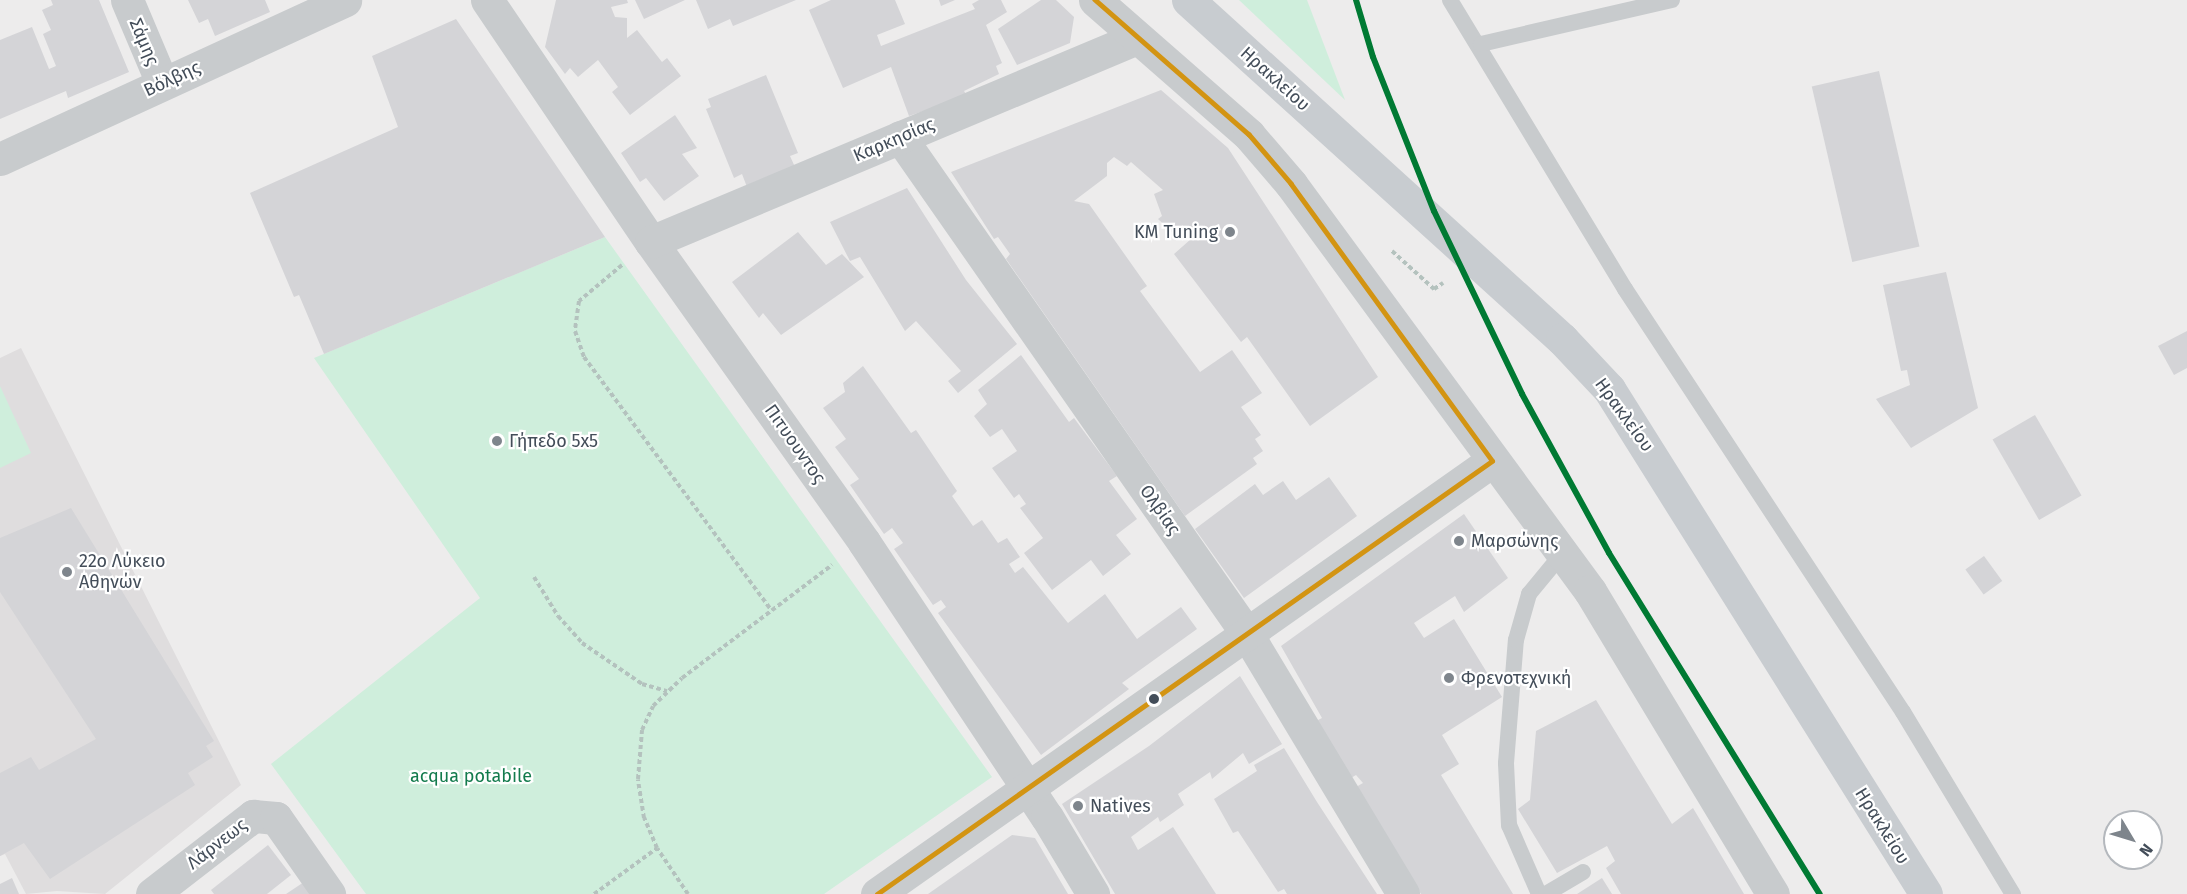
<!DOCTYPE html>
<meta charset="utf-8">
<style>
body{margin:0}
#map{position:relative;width:2187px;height:894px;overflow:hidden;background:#edecec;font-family:"Fira Sans",sans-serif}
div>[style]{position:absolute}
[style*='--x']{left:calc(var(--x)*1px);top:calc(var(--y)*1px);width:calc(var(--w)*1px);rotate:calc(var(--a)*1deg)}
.education>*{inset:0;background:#dfddde}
.green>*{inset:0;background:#cfeedc}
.building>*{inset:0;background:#d4d4d7;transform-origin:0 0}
.path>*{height:4px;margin-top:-2px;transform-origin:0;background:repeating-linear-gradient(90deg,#b4c2be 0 4.5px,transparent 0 7.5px)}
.service>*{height:16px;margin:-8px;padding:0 8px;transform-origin:8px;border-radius:8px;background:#c8cbcd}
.minor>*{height:33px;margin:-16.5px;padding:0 16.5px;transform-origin:16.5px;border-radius:16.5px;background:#c8cbcd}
.tertiary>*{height:33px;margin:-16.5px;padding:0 16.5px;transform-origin:16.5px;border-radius:16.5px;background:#c8cbcd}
.secondary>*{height:33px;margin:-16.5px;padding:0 16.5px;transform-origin:16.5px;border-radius:16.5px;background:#c8ccd0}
.bus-1>*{height:4.5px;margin:-2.25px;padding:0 2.25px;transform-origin:2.25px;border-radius:2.25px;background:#d39412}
.metro-1>*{height:6px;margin:-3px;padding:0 3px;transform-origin:3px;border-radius:3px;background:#007a33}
.dots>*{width:16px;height:16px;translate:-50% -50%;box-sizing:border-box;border:3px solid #fff;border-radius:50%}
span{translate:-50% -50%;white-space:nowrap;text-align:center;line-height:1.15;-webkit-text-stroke:4.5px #fff;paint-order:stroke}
.street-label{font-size:18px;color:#434d59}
.poi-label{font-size:18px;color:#434d59}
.right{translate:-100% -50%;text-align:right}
.left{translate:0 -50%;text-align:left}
.park-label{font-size:18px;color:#137b4d}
.north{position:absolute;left:2103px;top:810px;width:60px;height:60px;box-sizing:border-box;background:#fff;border:2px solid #b4b8bd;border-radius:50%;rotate:128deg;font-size:16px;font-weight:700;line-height:24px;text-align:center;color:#434d59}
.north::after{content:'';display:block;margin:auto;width:21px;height:27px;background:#7e858c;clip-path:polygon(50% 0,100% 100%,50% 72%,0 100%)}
</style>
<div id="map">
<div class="education">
<div style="clip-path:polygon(21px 348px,241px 785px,105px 894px,57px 891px,26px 894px,5px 854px,0 856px,0 358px)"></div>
</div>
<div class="green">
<div style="clip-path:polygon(1239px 0,1307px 0,1345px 100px)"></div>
<div style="clip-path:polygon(605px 237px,992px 777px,824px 894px,366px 894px,271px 764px,480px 598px,314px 358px)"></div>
<div style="clip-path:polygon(0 386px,31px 453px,0 468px)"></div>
</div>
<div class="building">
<div style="clip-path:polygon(51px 0,99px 0,129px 72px,68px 98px,66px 91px,0 119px,0 40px,32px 27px,49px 69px,56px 66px,43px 34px,51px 30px,42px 10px,53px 5px)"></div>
<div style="clip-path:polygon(188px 0,265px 0,270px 12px,215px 36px,208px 19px,199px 23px)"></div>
<div style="clip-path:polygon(556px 0,627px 0,628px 3px,611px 7px,615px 17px,627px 18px,627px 38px,637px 30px,662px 62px,667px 58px,681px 76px,630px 115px,612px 92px,618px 87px,598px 60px,578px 77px,570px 68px,565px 74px,545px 47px)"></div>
<div style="clip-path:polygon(635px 0,685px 0,644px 19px)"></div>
<div style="clip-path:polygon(696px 0,796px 0,733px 26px,730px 19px,708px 29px)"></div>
<div style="clip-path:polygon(831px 0,895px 0,905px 24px,877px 35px,881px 46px,975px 9px,972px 4px,979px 0,1001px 0,1007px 12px,986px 25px,1002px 63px,996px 66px,999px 74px,964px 91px,967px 96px,909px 116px,891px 67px,843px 88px,809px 10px)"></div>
<div style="clip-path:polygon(939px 0,955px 0,941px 6px)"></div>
<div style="clip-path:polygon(1041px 0,1056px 0,1074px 17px,1070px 43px,1017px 65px,998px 29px)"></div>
<div style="clip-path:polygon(456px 19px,605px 237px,324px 354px,299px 295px,294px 297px,250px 193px,398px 127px,372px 56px)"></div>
<div style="left:1879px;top:71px;width:180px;height:69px;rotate:77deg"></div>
<div style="clip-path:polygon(766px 75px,798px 153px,790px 156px,795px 167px,747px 187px,742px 174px,734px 178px,706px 109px,711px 107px,708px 99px)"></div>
<div style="clip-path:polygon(1161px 90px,1228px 148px,1378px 377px,1310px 426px,1247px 337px,1241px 342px,1174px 254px,1191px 239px,1187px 233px,1179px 239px,1158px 219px,1162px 216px,1154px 194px,1163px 190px,1131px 162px,1127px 166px,1114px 157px,1107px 163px,1107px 176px,1074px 201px,1089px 204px,1147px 286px,1140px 291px,1200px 372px,1232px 350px,1262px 393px,1241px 407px,1261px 435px,1255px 439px,1263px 451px,1253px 458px,1257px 464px,1185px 516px,1006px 259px,1010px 254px,998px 237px,994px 239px,951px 172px)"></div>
<div style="clip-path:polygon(675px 115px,697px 148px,682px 154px,699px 176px,664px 201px,646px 178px,640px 182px,621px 153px)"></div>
<div style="clip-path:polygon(907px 188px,966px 280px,1017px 344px,958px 393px,948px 381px,961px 371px,916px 321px,905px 331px,860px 257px,850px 261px,830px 222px)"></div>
<div style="clip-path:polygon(798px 232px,826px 265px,842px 254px,864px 277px,781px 335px,763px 313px,759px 318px,732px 282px)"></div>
<div style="clip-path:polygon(1946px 272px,1978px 408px,1911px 448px,1876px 399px,1910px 385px,1907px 370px,1901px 371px,1883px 285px)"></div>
<div style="clip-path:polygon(2187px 331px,2187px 368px,2174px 375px,2158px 346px)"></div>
<div style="clip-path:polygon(1021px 355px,1064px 415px,1069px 422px,1074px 418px,1117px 476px,1109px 481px,1137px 519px,1116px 535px,1131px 554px,1103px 576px,1091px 560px,1052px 590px,1024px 553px,1043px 538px,1020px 508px,1026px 504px,1019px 494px,1014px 498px,992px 468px,1017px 451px,1002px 429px,990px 437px,974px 416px,987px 404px,978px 390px)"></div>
<div style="clip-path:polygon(863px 366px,911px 433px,916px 430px,957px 491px,952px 496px,973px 526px,982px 520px,998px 543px,1007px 538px,1020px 557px,1009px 564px,1015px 573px,1023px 567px,1068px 623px,1105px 594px,1137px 639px,1181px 607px,1197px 629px,1122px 683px,1129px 689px,1041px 755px,938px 613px,946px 607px,941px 600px,933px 605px,894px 549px,903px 543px,892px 528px,884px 534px,850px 485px,859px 479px,835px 447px,846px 439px,823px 408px,845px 392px,843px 383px)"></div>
<div style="left:2035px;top:415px;width:93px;height:49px;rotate:60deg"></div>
<div style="clip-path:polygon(1329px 477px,1357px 516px,1244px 598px,1195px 529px,1255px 484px,1263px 495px,1283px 481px,1296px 500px)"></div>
<div style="clip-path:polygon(71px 508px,214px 741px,206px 746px,213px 757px,188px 773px,195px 785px,50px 879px,24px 843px,0 856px,0 773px,31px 757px,39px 770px,96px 739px,0 592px,0 538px)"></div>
<div style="clip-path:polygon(1464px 514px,1508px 578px,1464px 612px,1455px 596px,1414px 623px,1424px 638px,1454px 619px,1502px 697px,1442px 735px,1459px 764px,1441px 775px,1513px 894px,1421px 894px,1356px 787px,1363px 783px,1356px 775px,1351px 778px,1316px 721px,1322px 718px,1281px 646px)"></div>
<div style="left:1984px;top:556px;width:31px;height:23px;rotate:54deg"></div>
<div style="clip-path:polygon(1240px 676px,1282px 744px,1249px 764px,1243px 753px,1212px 779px,1210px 772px,1178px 794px,1184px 805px,1160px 822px,1158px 817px,1131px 837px,1138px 850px,1173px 827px,1216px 894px,1115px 894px,1062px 804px,1149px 746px)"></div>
<div style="clip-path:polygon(1596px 700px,1672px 824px,1693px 808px,1744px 894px,1621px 894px,1606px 868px,1615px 861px,1607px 846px,1557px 873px,1518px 809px,1530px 800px,1536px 731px)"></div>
<div style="clip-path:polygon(1284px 748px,1317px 802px,1377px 894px,1287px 894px,1284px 889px,1278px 892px,1238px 831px,1233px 833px,1214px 799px,1257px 771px,1254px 765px)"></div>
<div style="clip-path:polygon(1012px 835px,1035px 838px,1068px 894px,928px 894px)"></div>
<div style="clip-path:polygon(268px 845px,291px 875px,267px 894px,214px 894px,211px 890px)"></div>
<div style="clip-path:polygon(12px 878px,19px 894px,0 894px,0 884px)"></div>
<div style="clip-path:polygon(1602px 878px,1612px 894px,1577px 894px)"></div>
<div style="clip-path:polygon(304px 882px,312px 894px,286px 894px)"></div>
</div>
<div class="path">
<div style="--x:1392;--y:251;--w:57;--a:42.1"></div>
<div style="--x:1434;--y:289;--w:11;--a:-34"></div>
<div style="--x:622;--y:265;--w:56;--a:140.1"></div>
<div style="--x:579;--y:301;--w:30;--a:98"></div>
<div style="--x:575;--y:331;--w:28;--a:71"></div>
<div style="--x:584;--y:357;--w:315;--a:53.5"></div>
<div style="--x:534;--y:577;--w:46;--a:58.4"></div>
<div style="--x:558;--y:616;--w:36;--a:48"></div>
<div style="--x:582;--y:643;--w:73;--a:34.3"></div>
<div style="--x:642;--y:684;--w:26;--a:16"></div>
<div style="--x:594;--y:894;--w:78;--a:-36.1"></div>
<div style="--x:688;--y:894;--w:55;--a:-124"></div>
<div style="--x:657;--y:848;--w:33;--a:-113"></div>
<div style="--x:644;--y:818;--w:39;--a:-99"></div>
<div style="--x:638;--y:779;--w:49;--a:-85.3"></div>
<div style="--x:642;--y:730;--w:26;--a:-65"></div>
<div style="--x:653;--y:706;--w:40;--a:-44"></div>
<div style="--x:682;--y:678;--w:188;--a:-37"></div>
</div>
<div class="service">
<div style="--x:1450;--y:0;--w:338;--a:58.8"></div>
<div style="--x:1625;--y:289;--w:506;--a:56.69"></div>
<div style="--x:1903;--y:712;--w:213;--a:58.9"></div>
<div style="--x:1481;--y:44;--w:196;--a:-13"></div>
<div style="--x:1539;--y:894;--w:75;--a:-113.5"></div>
<div style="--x:1509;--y:825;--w:62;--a:-92.8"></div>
<div style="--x:1506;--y:763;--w:123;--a:-85.4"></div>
<div style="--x:1516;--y:640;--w:48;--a:-74.2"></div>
<div style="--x:1529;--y:594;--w:52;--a:-50.5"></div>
<div style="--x:1546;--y:894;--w:43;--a:-30.7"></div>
</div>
<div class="minor">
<div style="--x:127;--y:0;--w:90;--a:67.1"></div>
<div style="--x:487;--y:0;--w:292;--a:55.9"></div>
<div style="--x:651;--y:242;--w:368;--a:54.6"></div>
<div style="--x:864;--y:542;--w:330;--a:56.4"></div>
<div style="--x:1047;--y:817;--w:90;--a:59.1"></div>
<div style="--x:900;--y:137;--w:606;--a:55.08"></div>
<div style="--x:1247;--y:634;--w:303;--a:59"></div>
<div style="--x:0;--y:159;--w:380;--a:-24.7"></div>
<div style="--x:651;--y:242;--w:527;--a:-22.77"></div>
<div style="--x:152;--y:894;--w:128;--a:-37.7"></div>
<div style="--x:253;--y:816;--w:23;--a:5"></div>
<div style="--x:276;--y:818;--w:93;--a:55.1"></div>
<div style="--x:877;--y:894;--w:752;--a:-35.15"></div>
</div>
<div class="tertiary">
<div style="--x:1095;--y:0;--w:205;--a:41.2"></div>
<div style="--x:1249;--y:135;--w:65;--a:49.4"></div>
<div style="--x:1291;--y:184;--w:505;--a:53.7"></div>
<div style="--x:1590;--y:591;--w:354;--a:58.9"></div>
</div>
<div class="secondary">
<div style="--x:1188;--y:0;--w:505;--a:42.19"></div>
<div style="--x:1562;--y:339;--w:69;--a:46.8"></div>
<div style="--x:1609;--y:389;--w:596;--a:57.88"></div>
</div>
<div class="bus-1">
<div style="--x:877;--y:894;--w:752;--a:-35.15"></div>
<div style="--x:1492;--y:461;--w:342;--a:-126"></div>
<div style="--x:1291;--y:184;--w:65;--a:-130.6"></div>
<div style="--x:1249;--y:135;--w:205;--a:-138.8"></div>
</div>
<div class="metro-1">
<div style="--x:1356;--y:0;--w:59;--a:73.4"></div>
<div style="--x:1373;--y:57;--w:166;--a:68.4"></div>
<div style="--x:1434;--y:211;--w:203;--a:64.3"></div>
<div style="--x:1522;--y:394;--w:181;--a:61.3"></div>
<div style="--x:1609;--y:553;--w:401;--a:58.3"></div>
</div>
<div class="dots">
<div style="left:1230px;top:232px;background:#7e858c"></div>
<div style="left:497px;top:441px;background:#7e858c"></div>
<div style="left:1459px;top:541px;background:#7e858c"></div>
<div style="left:67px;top:572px;background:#7e858c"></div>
<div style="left:1449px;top:678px;background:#7e858c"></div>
<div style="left:1154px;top:699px;background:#434d59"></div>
<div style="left:1078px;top:806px;background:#7e858c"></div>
</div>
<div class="street-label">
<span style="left:144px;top:42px;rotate:67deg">Σάμης</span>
<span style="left:172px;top:79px;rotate:-25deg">Βόλβης</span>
<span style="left:1275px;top:79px;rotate:42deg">Ηρακλείου</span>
<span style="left:894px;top:140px;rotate:-23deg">Καρκησίας</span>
<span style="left:1624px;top:415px;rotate:54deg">Ηρακλείου</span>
<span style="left:795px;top:444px;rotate:55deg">Πιτυουντος</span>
<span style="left:1160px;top:510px;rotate:55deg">Ολβίας</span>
<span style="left:1882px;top:826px;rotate:58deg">Ηρακλείου</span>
<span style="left:217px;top:844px;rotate:-38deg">Λάρνεως</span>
</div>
<div class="poi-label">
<span class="right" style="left:1218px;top:232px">KM Tuning</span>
<span class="left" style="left:509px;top:441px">Γήπεδο 5x5</span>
<span class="left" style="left:1471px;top:541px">Μαρσώνης</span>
<span class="left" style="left:79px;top:572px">22ο Λύκειο<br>Αθηνών</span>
<span class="left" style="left:1461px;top:678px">Φρενοτεχνική</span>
<span class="left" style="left:1090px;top:806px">Natives</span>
</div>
<div class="park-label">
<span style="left:471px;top:776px">acqua potabile</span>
</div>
<div class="north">N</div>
</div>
